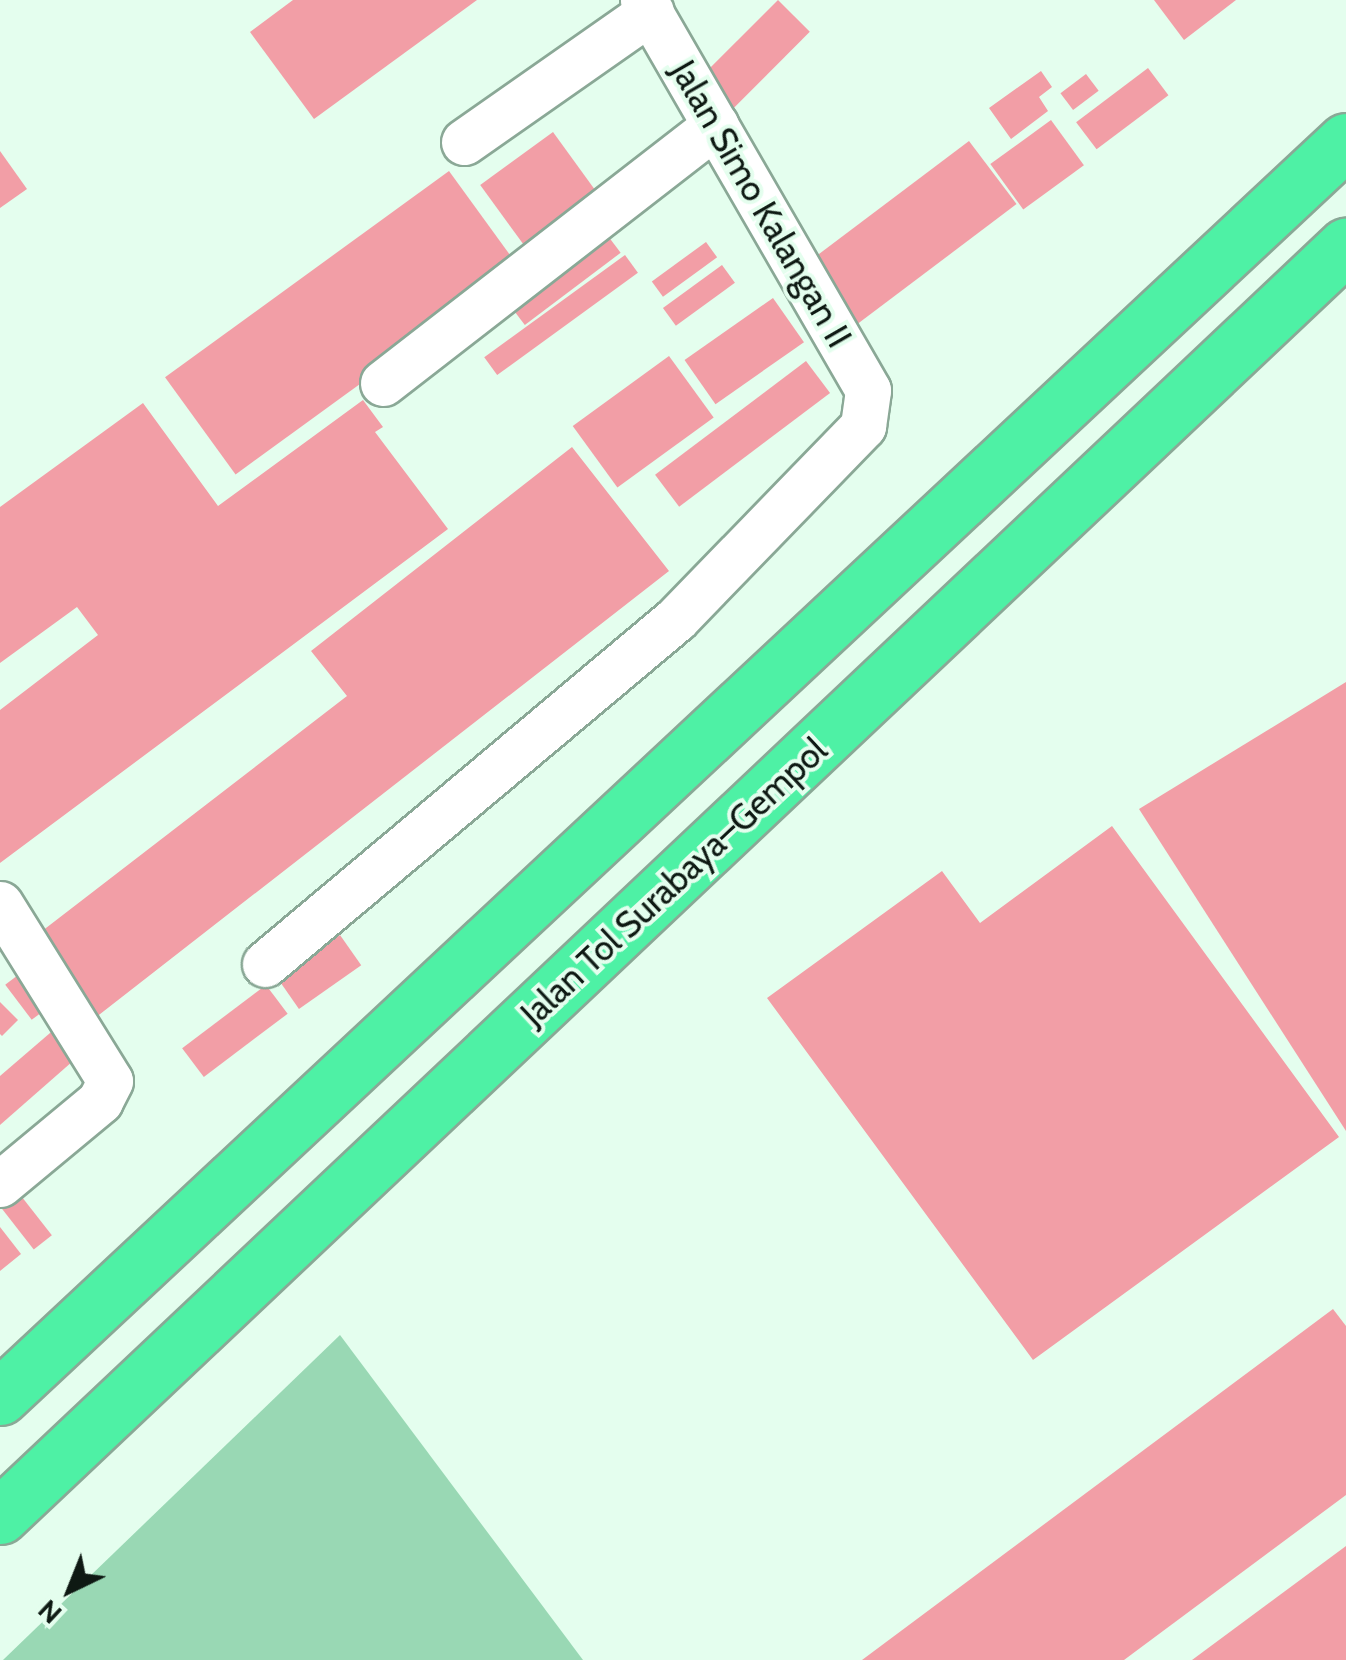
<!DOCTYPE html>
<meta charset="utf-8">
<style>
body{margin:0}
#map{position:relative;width:1346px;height:1660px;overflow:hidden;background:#e4feee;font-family:Cabin,sans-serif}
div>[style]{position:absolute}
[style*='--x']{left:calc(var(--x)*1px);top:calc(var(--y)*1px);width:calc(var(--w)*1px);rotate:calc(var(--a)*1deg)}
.green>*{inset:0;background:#99d8b4}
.building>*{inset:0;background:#f29ea6;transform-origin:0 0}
.roads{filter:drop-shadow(2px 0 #8aa896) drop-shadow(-2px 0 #8aa896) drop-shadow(0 2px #8aa896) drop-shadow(0 -2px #8aa896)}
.minor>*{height:45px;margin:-22.5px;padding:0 22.5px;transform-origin:22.5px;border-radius:22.5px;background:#fff}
.highway>*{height:55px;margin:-27.5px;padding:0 27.5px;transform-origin:27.5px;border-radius:27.5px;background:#4ef1a5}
span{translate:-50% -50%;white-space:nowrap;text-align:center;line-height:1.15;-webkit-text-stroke:8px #e4feee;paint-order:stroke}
.street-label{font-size:35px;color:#0e1913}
.north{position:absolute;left:20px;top:1540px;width:100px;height:100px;-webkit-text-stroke:8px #e4feee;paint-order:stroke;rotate:223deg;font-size:28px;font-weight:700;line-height:40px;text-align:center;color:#0e1913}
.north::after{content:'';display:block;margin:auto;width:35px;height:45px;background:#0e1913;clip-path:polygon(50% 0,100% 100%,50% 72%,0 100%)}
</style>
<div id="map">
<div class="green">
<div style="clip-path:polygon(340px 1335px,583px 1660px,3px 1660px)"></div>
</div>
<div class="building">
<div style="clip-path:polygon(293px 0,477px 0,314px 119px,250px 32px)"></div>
<div style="left:778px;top:0;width:45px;height:115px;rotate:45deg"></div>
<div style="clip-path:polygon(1154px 0,1236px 0,1184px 40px)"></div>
<div style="left:1148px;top:68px;width:34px;height:90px;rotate:53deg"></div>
<div style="clip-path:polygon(1041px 71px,1052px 87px,1039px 97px,1048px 111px,1011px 139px,989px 108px)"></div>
<div style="left:1086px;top:74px;width:21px;height:32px;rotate:53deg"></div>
<div style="left:1051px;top:120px;width:56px;height:75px;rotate:54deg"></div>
<div style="left:553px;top:132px;width:79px;height:90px;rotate:54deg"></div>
<div style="left:969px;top:141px;width:79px;height:203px;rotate:53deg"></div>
<div style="clip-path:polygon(0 151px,27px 189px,0 208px)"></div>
<div style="left:449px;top:171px;width:120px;height:351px;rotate:54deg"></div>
<div style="left:608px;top:236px;width:21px;height:120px;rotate:53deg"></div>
<div style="left:706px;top:242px;width:19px;height:67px;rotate:54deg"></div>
<div style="left:625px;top:255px;width:22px;height:174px;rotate:54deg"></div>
<div style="left:722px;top:265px;width:22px;height:73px;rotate:54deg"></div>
<div style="left:773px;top:298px;width:54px;height:108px;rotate:55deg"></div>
<div style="left:669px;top:356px;width:76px;height:119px;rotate:54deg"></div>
<div style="left:806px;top:361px;width:40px;height:189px;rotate:53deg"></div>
<div style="clip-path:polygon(363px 400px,383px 427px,375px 432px,448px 529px,0 863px,0 710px,98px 635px,77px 607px,0 663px,0 507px,143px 403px,218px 506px)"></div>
<div style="clip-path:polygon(572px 447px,669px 571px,95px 1018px,33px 938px,347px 696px,311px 651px)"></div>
<div style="clip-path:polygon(1346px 682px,1346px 1131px,1139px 809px)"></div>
<div style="clip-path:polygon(1112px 826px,1339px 1137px,1033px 1360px,767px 998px,942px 871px,980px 923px)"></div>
<div style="left:340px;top:935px;width:37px;height:76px;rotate:55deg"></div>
<div style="left:22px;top:972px;width:44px;height:21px;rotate:53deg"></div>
<div style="left:266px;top:985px;width:36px;height:105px;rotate:53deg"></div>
<div style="clip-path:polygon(0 1002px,18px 1020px,2px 1036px,0 1034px)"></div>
<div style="clip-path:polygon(57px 1027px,81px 1054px,0 1125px,0 1076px)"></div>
<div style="left:18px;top:1192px;width:55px;height:23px;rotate:52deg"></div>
<div style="clip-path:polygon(0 1227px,21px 1254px,0 1271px)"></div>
<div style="clip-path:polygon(1333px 1309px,1346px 1326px,1346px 1495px,1124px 1660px,862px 1660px)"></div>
<div style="clip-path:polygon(1346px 1546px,1346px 1660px,1192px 1660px)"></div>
</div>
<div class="roads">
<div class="minor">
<div style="--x:464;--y:142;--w:228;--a:-35"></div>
<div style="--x:383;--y:383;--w:421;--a:-37.8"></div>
<div style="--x:0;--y:904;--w:208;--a:58.1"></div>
<div style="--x:110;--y:1081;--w:22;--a:117"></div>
<div style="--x:100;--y:1101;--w:130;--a:140.3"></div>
<div style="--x:265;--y:964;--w:537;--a:-40.01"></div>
<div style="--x:676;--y:619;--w:269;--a:-45.9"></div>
<div style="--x:863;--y:426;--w:36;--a:-82"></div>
<div style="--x:868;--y:390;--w:450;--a:-120"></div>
</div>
<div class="highway">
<div style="--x:0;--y:1397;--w:1841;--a:-43.02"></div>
<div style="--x:0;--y:1516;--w:1851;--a:-43.34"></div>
</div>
</div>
<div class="street-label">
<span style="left:761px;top:204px;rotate:60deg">Jalan Simo Kalangan II</span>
<span style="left:674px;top:882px;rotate:-43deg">Jalan Tol Surabaya–Gempol</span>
</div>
<div class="north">N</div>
</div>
